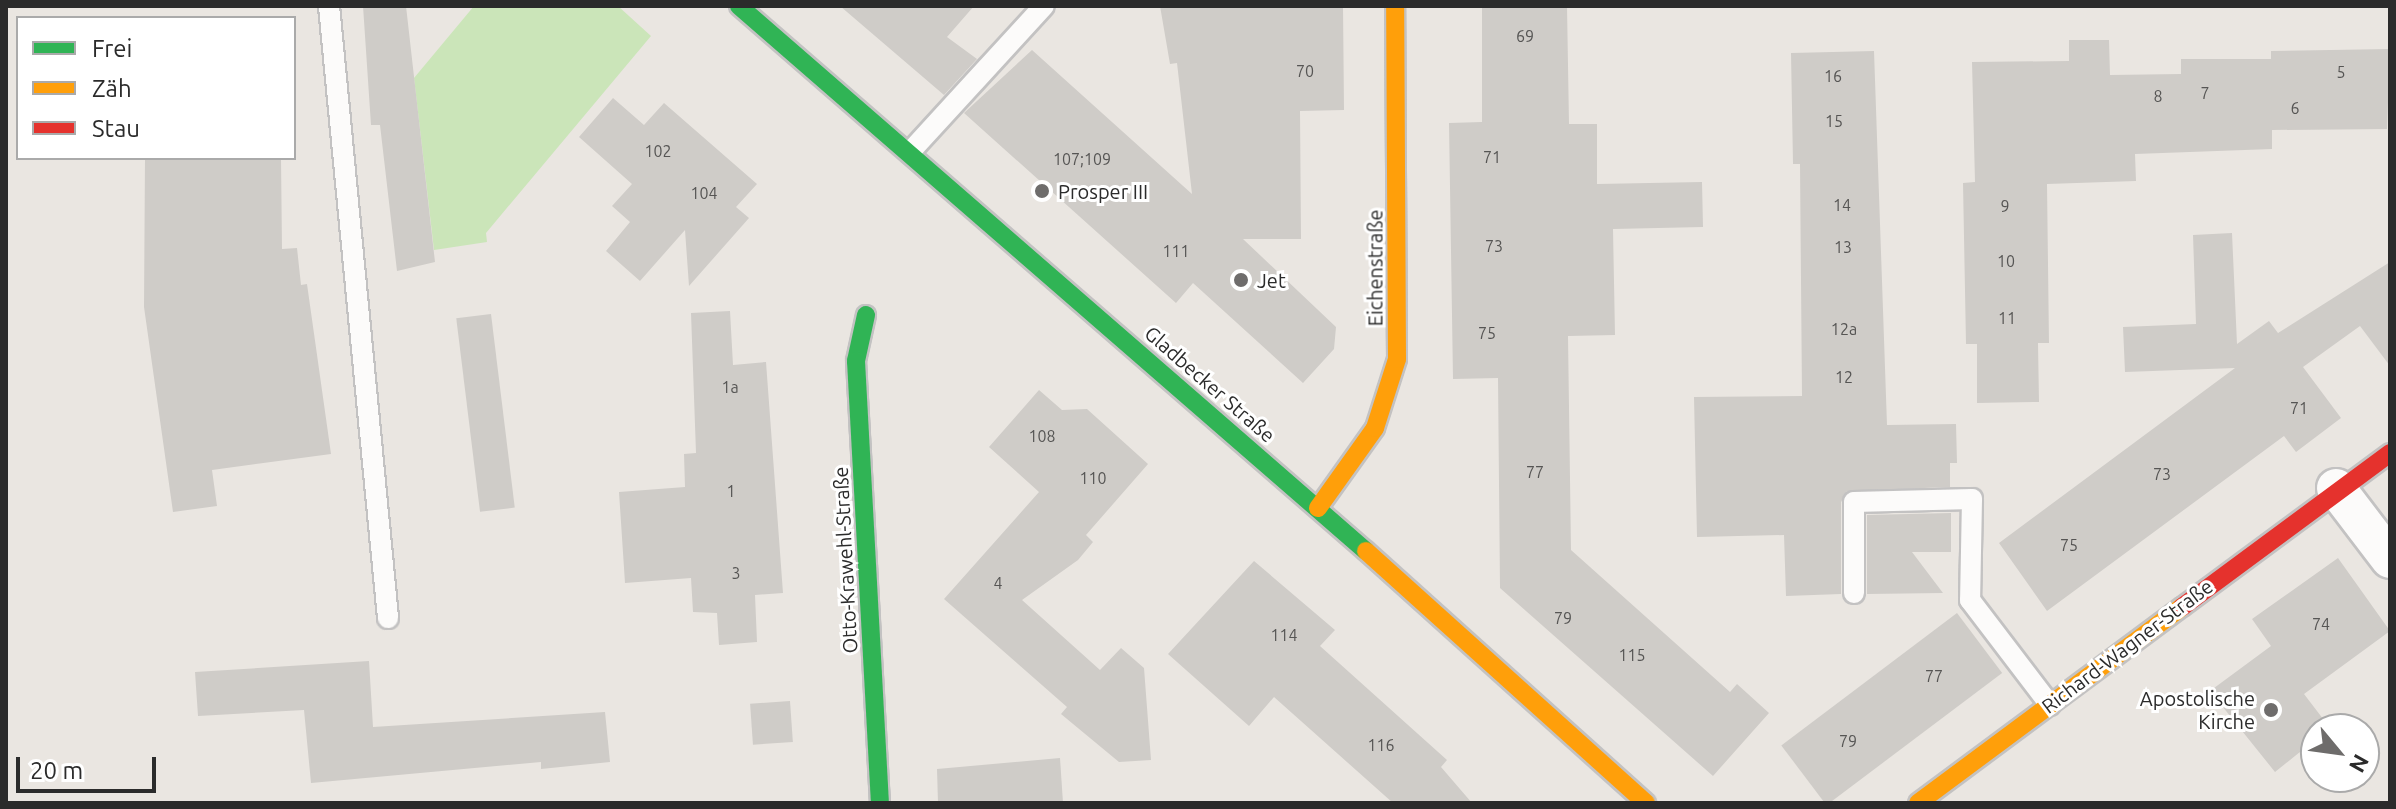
<!DOCTYPE html>
<meta charset="utf-8">
<style>
body{margin:0}
#map{position:relative;width:2396px;height:809px;overflow:hidden;background:#eae6e1;font-family:Ubuntu,sans-serif}
div>[style]{position:absolute}
[style*='--x']{left:calc(var(--x)*1px);top:calc(var(--y)*1px);width:calc(var(--w)*1px);rotate:calc(var(--a)*1deg)}
.green>*{inset:0;background:#cbe5b9}
.building>*{inset:0;background:#cfccc8;transform-origin:0 0}
.roads{filter:drop-shadow(2px 0 #c3c2c2) drop-shadow(-2px 0 #c3c2c2) drop-shadow(0 2px #c3c2c2) drop-shadow(0 -2px #c3c2c2)}
.lane>*{height:20px;margin:-10px;padding:0 10px;transform-origin:10px;border-radius:10px;background:#fcfbfa}
.street>*{height:38px;margin:-19px;padding:0 19px;transform-origin:19px;border-radius:19px;background:#fcfbfa}
.fast>*{height:18px;margin:-9px;padding:0 9px;transform-origin:9px;border-radius:9px;background:#30b455}
.slow>*{height:18px;margin:-9px;padding:0 9px;transform-origin:9px;border-radius:9px;background:#ff9f0a}
.jam>*{height:18px;margin:-9px;padding:0 9px;transform-origin:9px;border-radius:9px;background:#e5322d}
.dots>*{width:22px;height:22px;translate:-50% -50%;box-sizing:border-box;border:4px solid #fff;border-radius:50%}
span{translate:-50% -50%;white-space:nowrap;text-align:center;line-height:1.15;-webkit-text-stroke:6px #fff;paint-order:stroke}
.number-label{font-size:16px;color:#565554}
.number-label span{-webkit-text-stroke-width:0}
.poi-label{font-size:20px;color:#2b2b2b}
.left{translate:0 -50%;text-align:left}
.right{translate:-100% -50%;text-align:right}
.street-label{font-size:20px;color:#2b2b2b}
.frame{position:absolute;inset:0;border:8px solid #2b2b2b;pointer-events:none}
.legend{position:absolute;left:16px;top:16px;width:280px;height:144px;box-sizing:border-box;background:#fff;border:2px solid #aaa;margin:0;padding:10px 14px;list-style:none;font-size:24px;color:#2b2b2b}
.legend li{display:flex;align-items:center;gap:16px;height:40px}
.legend b{width:40px;border:2px solid #aaa}
.north{position:absolute;left:2300px;top:713px;width:80px;height:80px;box-sizing:border-box;background:#fff;border:2px solid #aaa;border-radius:50%;rotate:119deg;font-size:22px;font-weight:700;line-height:32px;text-align:center;color:#2b2b2b}
.north::after{content:'';display:block;margin:auto;width:28px;height:36px;background:#6e6c6b;clip-path:polygon(50% 0,100% 100%,50% 72%,0 100%)}
.scale{position:absolute;left:16px;top:757px;width:140px;height:36px;box-sizing:border-box;border:4px solid #2b2b2b;border-top:0;padding-left:10px;font-size:24px;line-height:28px;white-space:nowrap;color:#2b2b2b;-webkit-text-stroke:6px #fff;paint-order:stroke}
</style>
<div id="map">
<div class="green">
<div style="clip-path:polygon(474px 6px,618px 6px,651px 36px,486px 233px,487px 242px,434px 250px,414px 78px)"></div>
</div>
<div class="building">
<div style="clip-path:polygon(363px 6px,406px 6px,435px 262px,397px 271px,380px 125px,371px 125px)"></div>
<div style="clip-path:polygon(840px 6px,974px 6px,947px 37px,977px 59px,944px 95px)"></div>
<div style="clip-path:polygon(1160px 6px,1343px 6px,1344px 110px,1300px 111px,1301px 239px,1243px 239px,1336px 327px,1334px 349px,1303px 383px,1193px 283px,1176px 303px,964px 113px,1032px 50px,1192px 194px,1177px 63px,1170px 64px)"></div>
<div style="clip-path:polygon(1482px 6px,1567px 6px,1569px 124px,1597px 124px,1597px 184px,1702px 182px,1703px 227px,1613px 229px,1615px 335px,1568px 336px,1571px 550px,1730px 692px,1737px 684px,1769px 713px,1713px 776px,1500px 588px,1498px 378px,1453px 379px,1449px 123px,1482px 122px)"></div>
<div style="clip-path:polygon(2069px 40px,2109px 40px,2110px 75px,2181px 74px,2181px 59px,2271px 59px,2271px 51px,2390px 49px,2387px 129px,2272px 130px,2272px 149px,2135px 154px,2136px 181px,2047px 184px,2049px 343px,2038px 343px,2039px 402px,1977px 403px,1977px 344px,1966px 344px,1963px 183px,1975px 182px,1972px 62px,2069px 61px)"></div>
<div style="clip-path:polygon(1874px 51px,1887px 425px,1956px 424px,1957px 463px,1950px 463px,1950px 487px,1847px 491px,1841px 502px,1841px 594px,1786px 596px,1784px 535px,1697px 537px,1694px 397px,1802px 396px,1800px 164px,1793px 164px,1791px 53px)"></div>
<div style="clip-path:polygon(613px 98px,644px 125px,664px 103px,757px 184px,736px 207px,749px 218px,689px 286px,685px 230px,640px 281px,606px 251px,630px 222px,612px 206px,632px 184px,579px 137px)"></div>
<div style="clip-path:polygon(145px 158px,281px 158px,282px 249px,297px 248px,301px 285px,307px 284px,331px 454px,212px 470px,217px 506px,173px 512px,144px 307px)"></div>
<div style="clip-path:polygon(2232px 233px,2237px 344px,2269px 321px,2278px 333px,2390px 262px,2390px 366px,2360px 326px,2303px 367px,2341px 418px,2296px 452px,2284px 436px,2047px 611px,1999px 543px,2235px 368px,2125px 372px,2123px 327px,2196px 324px,2193px 235px)"></div>
<div style="clip-path:polygon(730px 311px,733px 365px,766px 362px,783px 593px,755px 595px,757px 642px,719px 645px,717px 613px,693px 612px,691px 578px,625px 583px,619px 492px,685px 487px,684px 454px,696px 453px,691px 313px)"></div>
<div style="left:491px;top:314px;width:195px;height:35px;rotate:83deg"></div>
<div style="clip-path:polygon(1039px 390px,1062px 410px,1087px 409px,1148px 464px,1086px 535px,1093px 542px,1078px 560px,1022px 600px,1100px 670px,1121px 648px,1144px 668px,1151px 760px,1119px 762px,1061px 714px,1067px 707px,944px 599px,1039px 492px,989px 447px)"></div>
<div style="clip-path:polygon(1951px 513px,1951px 552px,1912px 552px,1943px 593px,1867px 594px,1867px 515px)"></div>
<div style="clip-path:polygon(2338px 558px,2390px 631px,2304px 694px,2330px 728px,2316px 729px,2316px 739px,2275px 772px,2210px 691px,2271px 646px,2252px 619px)"></div>
<div style="clip-path:polygon(1254px 561px,1335px 630px,1320px 646px,1447px 760px,1441px 767px,1472px 803px,1393px 803px,1274px 697px,1249px 726px,1168px 654px)"></div>
<div style="left:1957px;top:613px;width:75px;height:220px;rotate:53deg"></div>
<div style="clip-path:polygon(369px 661px,373px 727px,605px 712px,610px 762px,541px 769px,541px 762px,311px 783px,304px 710px,198px 716px,195px 672px)"></div>
<div style="left:790px;top:701px;width:41px;height:40px;rotate:86deg"></div>
<div style="clip-path:polygon(1060px 758px,1063px 803px,938px 803px,937px 769px)"></div>
</div>
<div class="roads">
<div class="lane">
<div style="--x:329;--y:6;--w:615;--a:84.49"></div>
<div style="--x:910;--y:152;--w:198;--a:-47.5"></div>
<div style="--x:1854;--y:593;--w:91;--a:-90"></div>
<div style="--x:1854;--y:502;--w:118;--a:-1.5"></div>
<div style="--x:1972;--y:499;--w:101;--a:91.1"></div>
<div style="--x:1970;--y:600;--w:132;--a:52.7"></div>
</div>
<div class="street">
<div style="--x:2336;--y:488;--w:89;--a:52.7"></div>
</div>
<div class="fast">
<div style="--x:739;--y:6;--w:831;--a:41"></div>
<div style="--x:866;--y:315;--w:47;--a:102.3"></div>
<div style="--x:856;--y:361;--w:443;--a:86.9"></div>
</div>
<div class="slow">
<div style="--x:1318;--y:508;--w:98;--a:-54.5"></div>
<div style="--x:1375;--y:428;--w:72;--a:-72.3"></div>
<div style="--x:1397;--y:359;--w:353;--a:-90.3"></div>
<div style="--x:1366;--y:551;--w:377;--a:42"></div>
<div style="--x:1918;--y:803;--w:329;--a:-36.6"></div>
</div>
<div class="jam">
<div style="--x:2182;--y:607;--w:259;--a:-36.5"></div>
</div>
</div>
<div class="dots">
<div style="left:1042px;top:191px;background:#6e6c6b"></div>
<div style="left:1241px;top:280px;background:#6e6c6b"></div>
<div style="left:2271px;top:710px;background:#6e6c6b"></div>
</div>
<div class="number-label">
<span style="left:1525px;top:36px">69</span>
<span style="left:1305px;top:71px">70</span>
<span style="left:2341px;top:72px">5</span>
<span style="left:1833px;top:76px">16</span>
<span style="left:2205px;top:93px">7</span>
<span style="left:2158px;top:96px">8</span>
<span style="left:2295px;top:108px">6</span>
<span style="left:1834px;top:121px">15</span>
<span style="left:658px;top:151px">102</span>
<span style="left:1492px;top:157px">71</span>
<span style="left:1082px;top:159px">107;109</span>
<span style="left:704px;top:193px">104</span>
<span style="left:1842px;top:205px">14</span>
<span style="left:2005px;top:206px">9</span>
<span style="left:1494px;top:246px">73</span>
<span style="left:1843px;top:247px">13</span>
<span style="left:1176px;top:251px">111</span>
<span style="left:2006px;top:261px">10</span>
<span style="left:2007px;top:318px">11</span>
<span style="left:1844px;top:329px">12a</span>
<span style="left:1487px;top:333px">75</span>
<span style="left:1844px;top:377px">12</span>
<span style="left:730px;top:387px">1a</span>
<span style="left:2299px;top:408px">71</span>
<span style="left:1042px;top:436px">108</span>
<span style="left:1535px;top:472px">77</span>
<span style="left:2162px;top:474px">73</span>
<span style="left:1093px;top:478px">110</span>
<span style="left:731px;top:491px">1</span>
<span style="left:2069px;top:545px">75</span>
<span style="left:736px;top:573px">3</span>
<span style="left:998px;top:583px">4</span>
<span style="left:1563px;top:618px">79</span>
<span style="left:2321px;top:624px">74</span>
<span style="left:1284px;top:635px">114</span>
<span style="left:1632px;top:655px">115</span>
<span style="left:1934px;top:676px">77</span>
<span style="left:1848px;top:741px">79</span>
<span style="left:1381px;top:745px">116</span>
</div>
<div class="poi-label">
<span class="left" style="left:1058px;top:191px">Prosper III</span>
<span class="left" style="left:1257px;top:280px">Jet</span>
<span class="right" style="left:2255px;top:710px">Apostolische<br>Kirche</span>
</div>
<div class="street-label">
<span style="left:1375px;top:268px;rotate:-90deg">Eichenstraße</span>
<span style="left:1210px;top:384px;rotate:41deg">Gladbecker Straße</span>
<span style="left:845px;top:560px;rotate:-93deg">Otto-Krawehl-Straße</span>
<span style="left:2127px;top:646px;rotate:-37deg">Richard-Wagner-Straße</span>
</div>
<div class="frame"></div>
<ul class="legend">
<li><b style="height:10px;background:#30b455"></b>Frei</li>
<li><b style="height:10px;background:#ff9f0a"></b>Zäh</li>
<li><b style="height:10px;background:#e5322d"></b>Stau</li>
</ul>
<div class="north">N</div>
<div class="scale">20 m</div>
</div>
